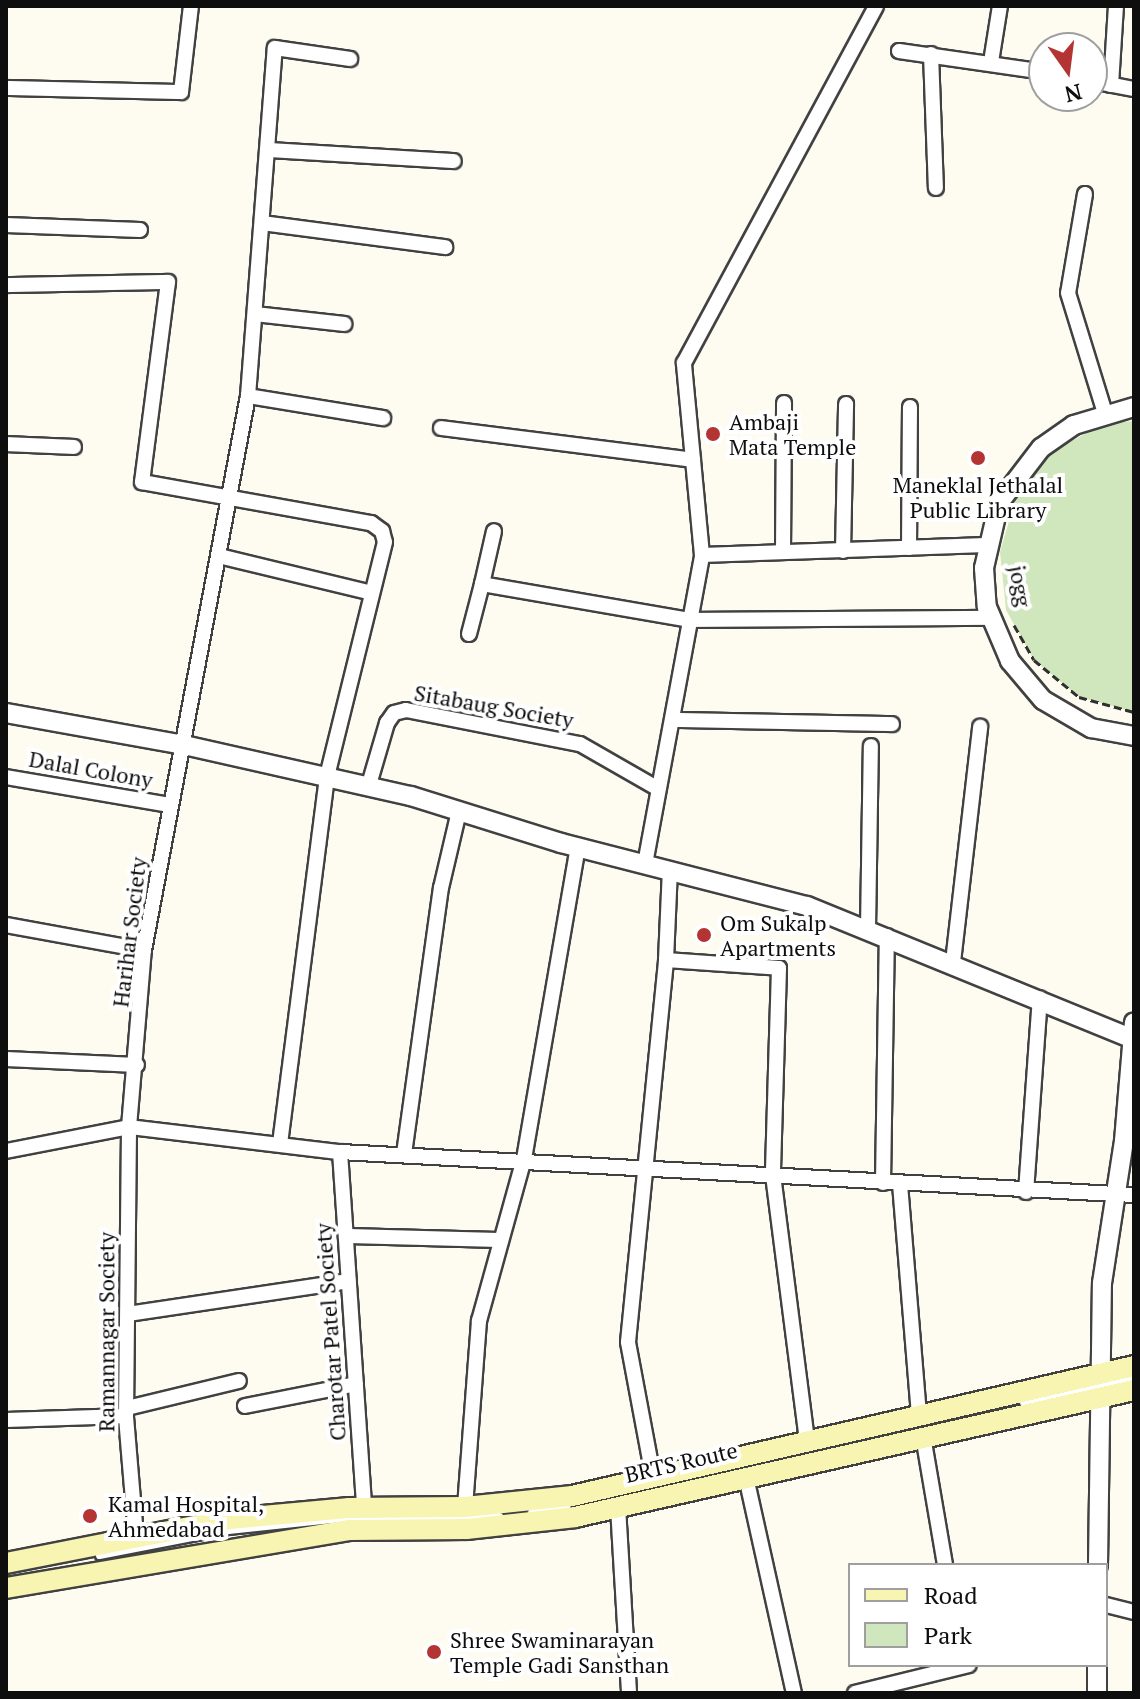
<!DOCTYPE html>
<style>
body{margin:0}
#map{position:relative;width:1140px;height:1699px;overflow:hidden;background:#fefcf1;font-family:"PT Serif",serif}
div>[style]{position:absolute}
[style*='--x']{left:calc(var(--x)*1px);top:calc(var(--y)*1px);width:calc(var(--w)*1px);rotate:calc(var(--a)*1deg)}
.green>*{inset:0;background:#d0e6bd}
.path>*{height:3px;margin-top:-1.5px;transform-origin:0;background:repeating-linear-gradient(90deg,#303030 0 8px,transparent 0 12px)}
.roads{filter:drop-shadow(2px 0 #414141) drop-shadow(-2px 0 #414141) drop-shadow(0 2px #414141) drop-shadow(0 -2px #414141)}
.service>*{height:7px;margin:-3.5px;padding:0 3.5px;transform-origin:3.5px;border-radius:3.5px;background:#fff}
.minor>*{height:14px;margin:-7px;padding:0 7px;transform-origin:7px;border-radius:7px;background:#fff}
.tertiary>*{height:18px;margin:-9px;padding:0 9px;transform-origin:9px;border-radius:9px;background:#fff}
.secondary>*{height:20px;margin:-10px;padding:0 10px;transform-origin:10px;border-radius:10px;background:#f8f4b2}
.dots>*{width:22px;height:22px;translate:-50% -50%;box-sizing:border-box;border:4px solid #fff;border-radius:50%}
span{translate:-50% -50%;white-space:nowrap;text-align:center;line-height:1.15;-webkit-text-stroke:8px #fff;paint-order:stroke}
.poi-label{font-size:22px;color:#0e0e0e}
.left{translate:0 -50%;text-align:left}
.street-label{font-size:22px;color:#0e0e0e}
.frame{position:absolute;inset:0;border:8px solid #0e0e0e;pointer-events:none}
.legend{position:absolute;left:848px;top:1563px;width:260px;height:104px;box-sizing:border-box;background:#fff;border:2px solid #9f9f9f;margin:0;padding:10px 14px;list-style:none;font-size:24px;color:#0e0e0e}
.legend li{display:flex;align-items:center;gap:16px;height:40px}
.legend b{width:40px;border:2px solid #9f9f9f}
.north{position:absolute;left:1028px;top:32px;width:80px;height:80px;box-sizing:border-box;background:#fff;border:2px solid #9f9f9f;border-radius:50%;rotate:166deg;font-size:22px;font-weight:700;line-height:32px;text-align:center;color:#0e0e0e}
.north::after{content:'';display:block;margin:auto;width:28px;height:36px;background:#b33432;clip-path:polygon(50% 0,100% 100%,50% 72%,0 100%)}
</style>
<div id="map">
<div class="green">
<div style="clip-path:polygon(1134px 421px,1134px 712px,1079px 697px,1034px 660px,1006px 610px,1000px 552px,1016px 497px,1052px 452px,1103px 424px)"></div>
</div>
<div class="path">
<div style="--x:1014;--y:625;--w:40;--a:60.3"></div>
<div style="--x:1034;--y:660;--w:58;--a:39.4"></div>
<div style="--x:1079;--y:697;--w:57;--a:15.3"></div>
</div>
<div class="roads">
<div class="service">
<div style="--x:1023;--y:1402;--w:114;--a:-12.2"></div>
<div style="--x:531;--y:1512;--w:36;--a:-10"></div>
<div style="--x:99;--y:1555;--w:131;--a:-11"></div>
<div style="--x:228;--y:1530;--w:116;--a:-6"></div>
<div style="--x:343;--y:1518;--w:156;--a:-0.7"></div>
</div>
<div class="minor">
<div style="--x:899;--y:51;--w:147;--a:8.2"></div>
<div style="--x:931;--y:54;--w:134;--a:87.9"></div>
<div style="--x:991;--y:62;--w:57;--a:-80.9"></div>
<div style="--x:1092;--y:81;--w:43;--a:10.8"></div>
<div style="--x:1111;--y:85;--w:79;--a:-86.4"></div>
<div style="--x:6;--y:88;--w:175;--a:1.3"></div>
<div style="--x:181;--y:92;--w:87;--a:-83.4"></div>
<div style="--x:268;--y:150;--w:186;--a:3.4"></div>
<div style="--x:1085;--y:194;--w:100;--a:99.7"></div>
<div style="--x:1068;--y:293;--w:126;--a:72.9"></div>
<div style="--x:262;--y:223;--w:185;--a:7.5"></div>
<div style="--x:6;--y:225;--w:134;--a:2.1"></div>
<div style="--x:6;--y:285;--w:162;--a:-1.1"></div>
<div style="--x:168;--y:282;--w:202;--a:97.4"></div>
<div style="--x:142;--y:482;--w:233;--a:10.2"></div>
<div style="--x:371;--y:523;--w:14;--a:36"></div>
<div style="--x:382;--y:531;--w:11;--a:75"></div>
<div style="--x:385;--y:542;--w:242;--a:103.9"></div>
<div style="--x:327;--y:777;--w:369;--a:97.3"></div>
<div style="--x:255;--y:314;--w:90;--a:6.4"></div>
<div style="--x:248;--y:396;--w:349;--a:-85.6"></div>
<div style="--x:275;--y:48;--w:76;--a:8.3"></div>
<div style="--x:441;--y:428;--w:254;--a:7.2"></div>
<div style="--x:6;--y:444;--w:68;--a:2.5"></div>
<div style="--x:909;--y:548;--w:141;--a:-89.6"></div>
<div style="--x:843;--y:551;--w:147;--a:-88.8"></div>
<div style="--x:783;--y:552;--w:149;--a:-89.6"></div>
<div style="--x:702;--y:555;--w:193;--a:-95.4"></div>
<div style="--x:684;--y:363;--w:405;--a:-61.7"></div>
<div style="--x:219;--y:556;--w:157;--a:13.6"></div>
<div style="--x:482;--y:584;--w:54;--a:-77.2"></div>
<div style="--x:469;--y:634;--w:52;--a:-75.4"></div>
<div style="--x:482;--y:584;--w:212;--a:9.8"></div>
<div style="--x:691;--y:620;--w:301;--a:-0.4"></div>
<div style="--x:674;--y:720;--w:218;--a:1.1"></div>
<div style="--x:6;--y:777;--w:165;--a:9.7"></div>
<div style="--x:368;--y:788;--w:68;--a:-73.7"></div>
<div style="--x:387;--y:723;--w:12;--a:-55"></div>
<div style="--x:394;--y:713;--w:12;--a:-14"></div>
<div style="--x:406;--y:710;--w:177;--a:11.1"></div>
<div style="--x:580;--y:744;--w:86;--a:29.8"></div>
<div style="--x:645;--y:864;--w:314;--a:-79.5"></div>
<div style="--x:702;--y:555;--w:284;--a:-2"></div>
<div style="--x:6;--y:925;--w:140;--a:10.3"></div>
<div style="--x:868;--y:929;--w:183;--a:-89.1"></div>
<div style="--x:666;--y:960;--w:90;--a:-87.5"></div>
<div style="--x:953;--y:962;--w:237;--a:-83.4"></div>
<div style="--x:6;--y:1059;--w:131;--a:2.6"></div>
<div style="--x:6;--y:1151;--w:125;--a:-11"></div>
<div style="--x:129;--y:1127;--w:212;--a:6.8"></div>
<div style="--x:340;--y:1152;--w:795;--a:3.1"></div>
<div style="--x:340;--y:1152;--w:357;--a:86.1"></div>
<div style="--x:404;--y:1154;--w:269;--a:-82.1"></div>
<div style="--x:441;--y:888;--w:79;--a:-76.8"></div>
<div style="--x:883;--y:1183;--w:247;--a:-89.1"></div>
<div style="--x:900;--y:1184;--w:231;--a:85.3"></div>
<div style="--x:1026;--y:1192;--w:194;--a:-85.9"></div>
<div style="--x:346;--y:1236;--w:155;--a:1.5"></div>
<div style="--x:128;--y:1314;--w:223;--a:-8.5"></div>
<div style="--x:245;--y:1406;--w:113;--a:-11.2"></div>
<div style="--x:127;--y:1408;--w:115;--a:-13.6"></div>
<div style="--x:6;--y:1420;--w:120;--a:-1.9"></div>
<div style="--x:923;--y:1436;--w:131;--a:80.3"></div>
<div style="--x:653;--y:1476;--w:136;--a:-100.6"></div>
<div style="--x:628;--y:1342;--w:384;--a:-84.3"></div>
<div style="--x:666;--y:960;--w:113;--a:4"></div>
<div style="--x:779;--y:968;--w:207;--a:91.7"></div>
<div style="--x:773;--y:1175;--w:267;--a:82.7"></div>
<div style="--x:746;--y:1477;--w:221;--a:77.5"></div>
<div style="--x:465;--y:1507;--w:187;--a:-85.7"></div>
<div style="--x:479;--y:1321;--w:168;--a:-74.5"></div>
<div style="--x:524;--y:1159;--w:317;--a:-80.2"></div>
<div style="--x:618;--y:1507;--w:186;--a:86.6"></div>
<div style="--x:136;--y:1536;--w:120;--a:-94.8"></div>
<div style="--x:126;--y:1416;--w:289;--a:-89.4"></div>
<div style="--x:129;--y:1127;--w:178;--a:-85.2"></div>
<div style="--x:144;--y:950;--w:564;--a:-79.37"></div>
<div style="--x:248;--y:396;--w:137;--a:9.3"></div>
<div style="--x:1106;--y:1605;--w:29;--a:14"></div>
<div style="--x:855;--y:1693;--w:117;--a:-13.8"></div>
</div>
<div class="tertiary">
<div style="--x:1134;--y:407;--w:63;--a:163.3"></div>
<div style="--x:1074;--y:425;--w:40;--a:145.1"></div>
<div style="--x:1041;--y:448;--w:69;--a:127.4"></div>
<div style="--x:999;--y:503;--w:67;--a:103"></div>
<div style="--x:984;--y:568;--w:39;--a:86"></div>
<div style="--x:987;--y:607;--w:59;--a:66.9"></div>
<div style="--x:1010;--y:661;--w:51;--a:49.8"></div>
<div style="--x:1043;--y:700;--w:56;--a:30.3"></div>
<div style="--x:1091;--y:728;--w:44;--a:10.5"></div>
<div style="--x:6;--y:713;--w:181;--a:10.2"></div>
<div style="--x:184;--y:745;--w:233;--a:12.7"></div>
<div style="--x:411;--y:796;--w:157;--a:17.4"></div>
<div style="--x:561;--y:843;--w:254;--a:14.4"></div>
<div style="--x:807;--y:906;--w:350;--a:22.2"></div>
<div style="--x:1098;--y:1565;--w:282;--a:-89.2"></div>
<div style="--x:1102;--y:1283;--w:144;--a:-81.2"></div>
<div style="--x:1124;--y:1141;--w:119;--a:-85.2"></div>
<div style="--x:1097;--y:1665;--w:28;--a:90"></div>
</div>
<div class="secondary">
<div style="--x:6;--y:1563;--w:228;--a:-11.1"></div>
<div style="--x:230;--y:1519;--w:120;--a:-5.3"></div>
<div style="--x:349;--y:1508;--w:116;--a:-0.5"></div>
<div style="--x:465;--y:1507;--w:108;--a:-5.9"></div>
<div style="--x:572;--y:1496;--w:577;--a:-13.02"></div>
<div style="--x:6;--y:1588;--w:349;--a:-9.6"></div>
<div style="--x:350;--y:1530;--w:117;--a:-0.5"></div>
<div style="--x:467;--y:1529;--w:109;--a:-6.3"></div>
<div style="--x:575;--y:1517;--w:573;--a:-12.8"></div>
</div>
</div>
<div class="dots">
<div style="left:713px;top:434px;background:#b33432"></div>
<div style="left:978px;top:458px;background:#b33432"></div>
<div style="left:704px;top:935px;background:#b33432"></div>
<div style="left:90px;top:1516px;background:#b33432"></div>
<div style="left:434px;top:1652px;background:#b33432"></div>
</div>
<div class="poi-label">
<span class="left" style="left:729px;top:434px">Ambaji<br>Mata Temple</span>
<span style="left:978px;top:497px">Maneklal Jethalal<br>Public Library</span>
<span class="left" style="left:720px;top:935px">Om Sukalp<br>Apartments</span>
<span class="left" style="left:108px;top:1516px">Kamal Hospital,<br>Ahmedabad</span>
<span class="left" style="left:450px;top:1652px">Shree Swaminarayan<br>Temple Gadi Sansthan</span>
</div>
<div class="street-label">
<span style="left:1021px;top:586px;rotate:80deg">jogg</span>
<span style="left:494px;top:706px;rotate:10deg">Sitabaug Society</span>
<span style="left:91px;top:769px;rotate:10deg">Dalal Colony</span>
<span style="left:129px;top:932px;rotate:-83deg">Harihar Society</span>
<span style="left:106px;top:1332px;rotate:-90deg">Ramannagar Society</span>
<span style="left:330px;top:1332px;rotate:-94deg">Charotar Patel Society</span>
<span style="left:681px;top:1462px;rotate:-13deg">BRTS Route</span>
</div>
<div class="frame"></div>
<ul class="legend">
<li><b style="height:10px;background:#f8f4b2"></b>Road</li>
<li><b style="height:22px;background:#d0e6bd"></b>Park</li>
</ul>
<div class="north">N</div>
</div>
